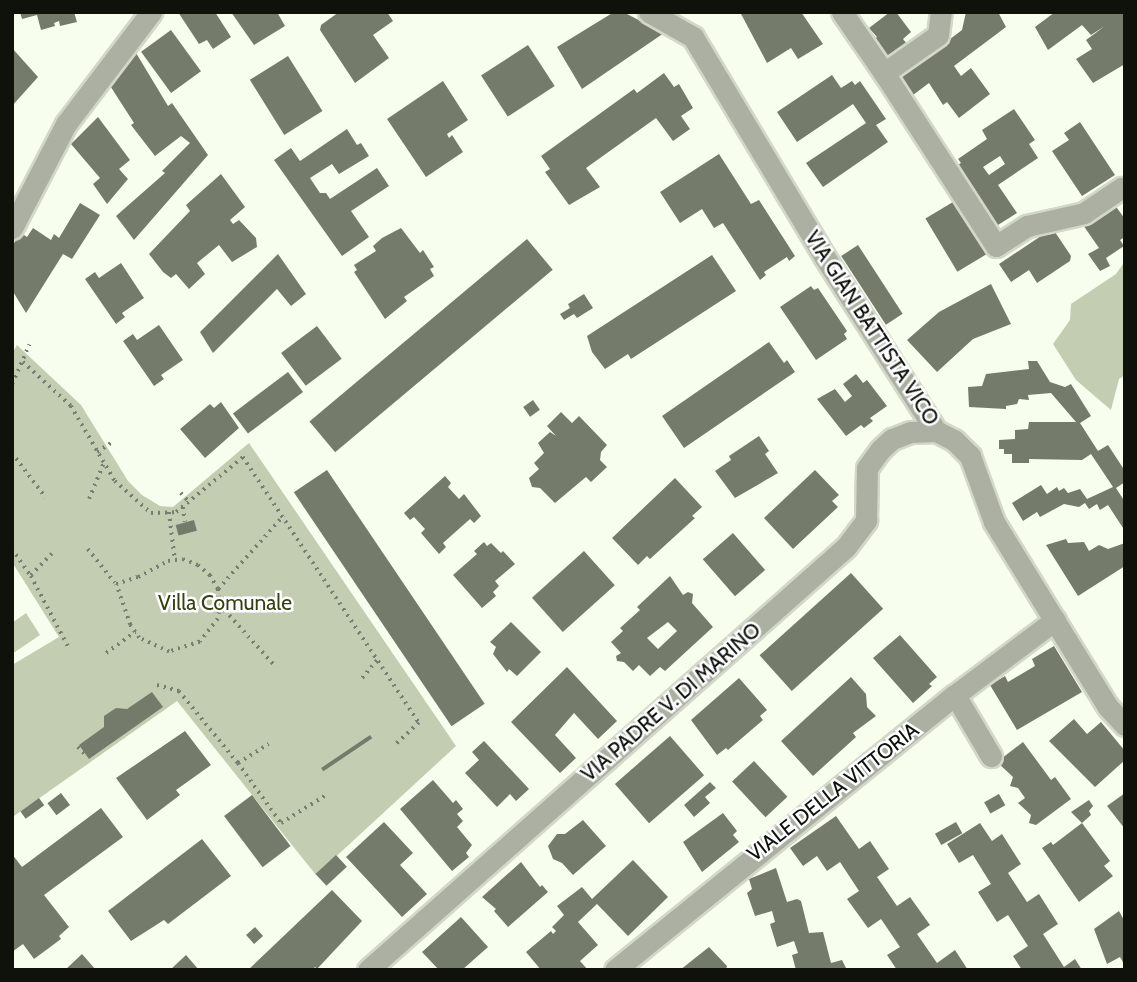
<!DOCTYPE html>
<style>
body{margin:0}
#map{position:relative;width:1137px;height:982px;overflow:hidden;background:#f7feed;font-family:Cabin,sans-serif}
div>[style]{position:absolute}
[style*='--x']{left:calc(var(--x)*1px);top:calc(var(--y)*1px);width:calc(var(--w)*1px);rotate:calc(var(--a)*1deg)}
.green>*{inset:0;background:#c2cdb2}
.building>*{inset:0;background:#757b6b;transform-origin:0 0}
.path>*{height:3.5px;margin-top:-1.75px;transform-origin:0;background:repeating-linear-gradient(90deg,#787d72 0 2px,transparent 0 7px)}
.roads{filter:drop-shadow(2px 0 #d2d8c9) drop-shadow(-2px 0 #d2d8c9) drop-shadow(0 2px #d2d8c9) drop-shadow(0 -2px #d2d8c9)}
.minor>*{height:21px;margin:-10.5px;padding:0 10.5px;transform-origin:10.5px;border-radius:10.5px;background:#abb0a2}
span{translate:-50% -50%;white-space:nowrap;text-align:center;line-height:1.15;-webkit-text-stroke:5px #fff;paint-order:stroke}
.street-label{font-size:21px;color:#0f110b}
.park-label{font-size:21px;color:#32410e}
.frame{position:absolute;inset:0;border:14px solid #0f110b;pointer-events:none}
</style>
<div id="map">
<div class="green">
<div style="clip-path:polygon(1125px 261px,1125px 375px,1119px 379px,1111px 410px,1076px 380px,1053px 344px,1070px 320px,1071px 304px,1116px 274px)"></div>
<div style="clip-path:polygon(17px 345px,81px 405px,128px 481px,142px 495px,160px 506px,173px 507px,249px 443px,456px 746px,316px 875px,177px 701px,14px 816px,12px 812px,12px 665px,59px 637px,12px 562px,12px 354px)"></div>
<div style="clip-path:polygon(26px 613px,40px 635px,12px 654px,12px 623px)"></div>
</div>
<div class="building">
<div style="clip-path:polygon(20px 12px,74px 12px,77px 22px,60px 26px,59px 21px,54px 23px,55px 26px,41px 30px,37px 15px,22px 19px)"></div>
<div style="clip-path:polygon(178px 12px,215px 12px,231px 37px,213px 49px,207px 40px,199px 44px)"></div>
<div style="clip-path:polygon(231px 12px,277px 12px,285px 26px,254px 45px)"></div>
<div style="clip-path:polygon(339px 12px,387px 12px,393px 21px,373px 35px,389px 58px,355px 83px,320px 30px,321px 25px)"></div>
<div style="clip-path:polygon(614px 12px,623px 12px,664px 33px,582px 89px,557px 47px)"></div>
<div style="clip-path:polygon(740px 12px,801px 12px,823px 44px,798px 59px,791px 48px,767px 63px)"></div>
<div style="clip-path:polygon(890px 12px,896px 12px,911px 32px,903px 39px,908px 45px,887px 61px,872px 41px,877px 37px,869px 28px)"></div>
<div style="clip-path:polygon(966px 12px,998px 12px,1006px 27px,954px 66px,961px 76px,971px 68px,990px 94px,959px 118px,947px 102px,943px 105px,929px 83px,909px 98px,896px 80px,962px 30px)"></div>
<div style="clip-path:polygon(1055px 12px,1125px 13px,1125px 64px,1093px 83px,1076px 59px,1092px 49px,1086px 40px,1105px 26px,1091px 35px,1082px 25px,1048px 50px,1035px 27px)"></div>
<div style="left:171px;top:30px;width:51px;height:37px;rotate:54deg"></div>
<div style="clip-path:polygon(127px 38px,168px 106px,172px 103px,208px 155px,134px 240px,116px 216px,165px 173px,162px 171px,190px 143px,181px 136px,155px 156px,131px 125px,134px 123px,107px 81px,120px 73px,111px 60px)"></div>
<div style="left:528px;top:45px;width:49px;height:56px;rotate:57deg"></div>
<div style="clip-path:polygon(12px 48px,38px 77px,12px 106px)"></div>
<div style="left:288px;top:56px;width:65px;height:45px;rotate:58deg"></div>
<div style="clip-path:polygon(664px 73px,674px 87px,679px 84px,693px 108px,681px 116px,690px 129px,673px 141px,656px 118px,586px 168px,600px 187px,569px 205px,545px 172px,550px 169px,541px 156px,634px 89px,637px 93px)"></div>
<div style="clip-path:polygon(832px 75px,841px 88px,852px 81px,855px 85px,860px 81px,886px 119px,876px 125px,888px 142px,823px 187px,806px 163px,866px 123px,853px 104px,797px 142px,777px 112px)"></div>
<div style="clip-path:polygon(443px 81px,468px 120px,447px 134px,449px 138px,452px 135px,463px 152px,426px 177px,387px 119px)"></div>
<div style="clip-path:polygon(evenodd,1014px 109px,1035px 140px,1029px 144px,1038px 158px,998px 185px,1017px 213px,990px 230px,950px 170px,961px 163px,958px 159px,987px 139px,982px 130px,1014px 109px,1000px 156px,1005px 164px,989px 175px,983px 167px,1000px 156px)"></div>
<div style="clip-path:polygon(98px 117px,130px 160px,119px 169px,128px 179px,107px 204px,93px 184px,100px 178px,71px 144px)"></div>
<div style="clip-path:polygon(1080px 122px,1115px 175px,1082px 196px,1052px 151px,1069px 140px,1064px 133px)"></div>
<div style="clip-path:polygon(347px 129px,357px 145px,361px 143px,369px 156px,339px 174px,332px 164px,310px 178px,320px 193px,326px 193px,330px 199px,377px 168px,389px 186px,351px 211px,369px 237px,342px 256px,274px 160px,291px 148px,300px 161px)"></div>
<div style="clip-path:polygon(719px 154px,751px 204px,759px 200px,795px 256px,789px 261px,787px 257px,764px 272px,766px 275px,760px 280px,723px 223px,714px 228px,702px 209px,680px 223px,660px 192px)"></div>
<div style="clip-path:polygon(221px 174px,245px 207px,230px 220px,233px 224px,239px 220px,256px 238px,257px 247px,232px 262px,219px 245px,197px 263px,205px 274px,189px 289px,176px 274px,171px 278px,163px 272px,149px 254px,190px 211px,186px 205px)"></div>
<div style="left:958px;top:199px;width:62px;height:38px;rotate:59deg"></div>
<div style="clip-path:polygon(80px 203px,100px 215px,72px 259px,63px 254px,26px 313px,12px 290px,12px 246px,21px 233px,27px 237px,33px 228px,51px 240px,54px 234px,59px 238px)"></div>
<div style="clip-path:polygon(1114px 204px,1125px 219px,1125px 237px,1120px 240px,1124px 246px,1106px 258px,1110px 266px,1100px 271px,1088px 254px,1099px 248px,1083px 225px)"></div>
<div style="clip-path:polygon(401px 228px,420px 253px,423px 250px,434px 267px,430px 269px,434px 276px,404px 297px,407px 301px,385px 319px,354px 272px,357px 270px,354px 265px,376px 251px,373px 246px,382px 238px)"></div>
<div style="clip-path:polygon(1050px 230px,1055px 232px,1071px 256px,1070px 261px,1037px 283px,1029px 270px,1011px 282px,999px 264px)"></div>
<div style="left:527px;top:239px;width:40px;height:284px;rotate:50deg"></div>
<div style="left:858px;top:245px;width:82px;height:20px;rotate:57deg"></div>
<div style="clip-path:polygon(278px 254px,306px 294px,291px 306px,277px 289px,213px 353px,200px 332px)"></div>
<div style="clip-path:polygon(712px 255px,736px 291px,631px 359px,628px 354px,605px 369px,592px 352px,587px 336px)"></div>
<div style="clip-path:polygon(121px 263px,144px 298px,122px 313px,125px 317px,116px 324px,85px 279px,95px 272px,99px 278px)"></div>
<div style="clip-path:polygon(991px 284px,1011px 324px,973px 339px,937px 372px,907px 340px,939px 312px)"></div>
<div style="clip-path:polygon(811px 286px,814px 290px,818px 288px,847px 331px,844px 334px,847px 339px,816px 360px,780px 307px)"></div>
<div style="clip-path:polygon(584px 294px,593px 308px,577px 318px,574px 314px,564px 320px,560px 314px,570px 308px,568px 304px)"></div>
<div style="clip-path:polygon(159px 325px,183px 360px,161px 375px,164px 379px,154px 386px,123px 341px,133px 334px,137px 340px)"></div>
<div style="left:317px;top:326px;width:41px;height:45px;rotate:53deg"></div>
<div style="clip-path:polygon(769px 342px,784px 363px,787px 360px,795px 372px,684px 448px,662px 416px)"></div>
<div style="clip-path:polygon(1028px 361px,1037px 361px,1050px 382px,1065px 387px,1071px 384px,1091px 416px,1080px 423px,1098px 451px,1108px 445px,1125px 471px,1125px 482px,1116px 488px,1125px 502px,1125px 531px,1108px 505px,1100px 510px,1097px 504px,1089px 509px,1085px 503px,1079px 507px,1064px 504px,1040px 517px,1037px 512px,1023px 521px,1012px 503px,1041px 485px,1047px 494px,1057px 487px,1059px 491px,1064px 488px,1068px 493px,1080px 489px,1087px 499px,1113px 487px,1091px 454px,1082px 460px,1029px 459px,1029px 463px,1012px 463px,1012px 454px,1004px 454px,1004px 449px,999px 449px,999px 440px,1015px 439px,1015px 430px,1028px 429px,1029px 422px,1076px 422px,1051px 393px,1028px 395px,1029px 400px,1019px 399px,1017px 404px,1006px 406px,1006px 409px,969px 407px,968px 387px,982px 386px,986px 374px,1029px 369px)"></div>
<div style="left:288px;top:372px;width:25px;height:69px;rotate:53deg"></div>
<div style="clip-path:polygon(856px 374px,863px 383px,867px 380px,887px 406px,870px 418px,873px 421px,864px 428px,861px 425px,846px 436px,817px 399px,835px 389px,845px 402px,852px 396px,843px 384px)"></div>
<div style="left:533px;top:400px;width:12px;height:12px;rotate:55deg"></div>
<div style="clip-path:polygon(221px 402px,239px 428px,205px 458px,180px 429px,210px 404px,214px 408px)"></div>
<div style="clip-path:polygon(561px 412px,572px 423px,579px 416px,607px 445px,601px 452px,600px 460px,607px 467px,591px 482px,586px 477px,555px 503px,540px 488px,532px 487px,529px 478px,539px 469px,534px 463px,544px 453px,538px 443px,550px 432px,556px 436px,547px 426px)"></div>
<div style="clip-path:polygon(759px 436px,769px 451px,765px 454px,778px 473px,735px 498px,715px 471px,731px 460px,729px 456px)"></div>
<div style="left:327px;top:470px;width:282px;height:40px;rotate:56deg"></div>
<div style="clip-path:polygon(815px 470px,839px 495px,832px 501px,838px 507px,793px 549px,764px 518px)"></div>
<div style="clip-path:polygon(445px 476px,451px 483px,448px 487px,459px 499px,464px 494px,481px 516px,474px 523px,470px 519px,443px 543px,446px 547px,439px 554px,421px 533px,425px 529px,414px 517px,410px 520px,404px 513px)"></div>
<div style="clip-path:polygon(675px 478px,702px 507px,692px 516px,695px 518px,650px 559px,647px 556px,638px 565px,612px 538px)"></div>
<div style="left:194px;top:520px;width:11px;height:19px;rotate:75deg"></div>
<div style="left:733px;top:533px;width:49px;height:40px;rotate:49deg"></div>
<div style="clip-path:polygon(1066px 539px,1068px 543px,1084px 542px,1089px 551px,1099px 545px,1108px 549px,1125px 543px,1125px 566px,1078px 596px,1046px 545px)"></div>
<div style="clip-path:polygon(484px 542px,487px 546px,491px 543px,501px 553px,503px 551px,515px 564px,495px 581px,499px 586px,493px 592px,496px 596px,482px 608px,453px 575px,477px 554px,474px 551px)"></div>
<div style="left:584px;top:551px;width:46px;height:70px;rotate:48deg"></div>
<div style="left:851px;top:573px;width:48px;height:123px;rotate:48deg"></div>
<div style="clip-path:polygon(evenodd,670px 576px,683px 595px,688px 592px,693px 594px,692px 603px,713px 627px,665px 671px,660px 667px,650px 676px,639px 665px,633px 671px,624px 662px,617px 661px,616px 656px,621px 653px,611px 642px,623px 631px,620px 628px,640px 610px,637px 607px,670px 576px,668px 622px,677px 631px,658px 649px,647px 638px,668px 622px)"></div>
<div style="clip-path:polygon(511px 622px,541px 652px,517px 676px,509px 669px,507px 672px,493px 654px,496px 647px,490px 642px)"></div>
<div style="clip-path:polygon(900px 635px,937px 677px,929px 684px,932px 686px,913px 703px,873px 658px)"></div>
<div style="clip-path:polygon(1054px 646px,1082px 692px,1017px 730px,990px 685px,1005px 676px,1008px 682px,1035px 666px,1032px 659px)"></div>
<div style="clip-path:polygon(567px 667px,617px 721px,598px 739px,574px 713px,555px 735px,576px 758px,560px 773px,511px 722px)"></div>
<div style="clip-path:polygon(851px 677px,866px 694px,867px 707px,876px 716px,853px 733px,856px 737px,813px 776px,781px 741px)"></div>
<div style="clip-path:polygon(739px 678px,767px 710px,760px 716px,763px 720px,728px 750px,726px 748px,717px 755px,691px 720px)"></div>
<div style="clip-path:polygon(152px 692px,163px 707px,89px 759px,79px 745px,104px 727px,104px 716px,116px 708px,127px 709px)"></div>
<div style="clip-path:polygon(1074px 719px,1087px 734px,1101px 722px,1125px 751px,1125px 760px,1095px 787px,1049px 741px)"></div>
<div style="clip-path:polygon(185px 731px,211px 765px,176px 790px,180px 795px,147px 820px,116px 778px)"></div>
<div style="left:370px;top:735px;width:4px;height:59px;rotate:56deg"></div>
<div style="left:670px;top:736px;width:52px;height:73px;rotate:49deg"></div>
<div style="clip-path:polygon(484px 741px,529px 789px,516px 801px,510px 794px,497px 807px,465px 773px,479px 760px,472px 752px)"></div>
<div style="clip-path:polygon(1023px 742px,1051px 780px,1055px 777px,1071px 799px,1036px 825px,1029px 823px,1031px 815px,1018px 803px,1025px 798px,1018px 788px,1010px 786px,1013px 777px,997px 762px)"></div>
<div style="left:754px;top:761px;width:49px;height:30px;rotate:47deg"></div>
<div style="clip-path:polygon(433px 780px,453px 803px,456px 800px,463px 809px,457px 814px,463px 821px,457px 827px,472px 845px,466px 853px,469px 857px,452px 871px,400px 809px)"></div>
<div style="clip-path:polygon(710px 782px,716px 788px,705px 797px,710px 803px,694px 817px,684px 805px)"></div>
<div style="left:61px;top:793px;width:15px;height:17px;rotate:53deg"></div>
<div style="clip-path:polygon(1125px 793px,1125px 829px,1107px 806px)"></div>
<div style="left:999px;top:794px;width:13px;height:17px;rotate:61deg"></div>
<div style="left:252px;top:795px;width:64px;height:35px;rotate:53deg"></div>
<div style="left:39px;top:798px;width:9px;height:23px;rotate:54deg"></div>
<div style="clip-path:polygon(1089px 800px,1093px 806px,1089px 811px,1091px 815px,1082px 823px,1071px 812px)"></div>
<div style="clip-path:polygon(101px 808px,123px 837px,44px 895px,69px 927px,59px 936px,61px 939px,34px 959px,23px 944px,12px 952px,12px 854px,22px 867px)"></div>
<div style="clip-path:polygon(723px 813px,737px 831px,733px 835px,739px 842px,702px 872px,683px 842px)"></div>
<div style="clip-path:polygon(836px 816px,859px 849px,870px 841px,889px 869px,877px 877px,897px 906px,910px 897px,930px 925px,917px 934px,937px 963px,955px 950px,968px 970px,897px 970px,887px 955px,900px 947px,881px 919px,868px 928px,847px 899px,859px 891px,840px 862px,827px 871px,817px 856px,803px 866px,790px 848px)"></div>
<div style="clip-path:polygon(583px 820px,606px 846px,573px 875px,562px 863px,553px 859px,548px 846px,557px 834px,565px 834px)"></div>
<div style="clip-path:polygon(384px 822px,413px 853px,400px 865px,427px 894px,402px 917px,346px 857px)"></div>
<div style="left:956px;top:822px;width:13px;height:24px;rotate:61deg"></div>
<div style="clip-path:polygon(980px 823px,992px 841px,1002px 834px,1021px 864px,1008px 873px,1027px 902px,1039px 894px,1058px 924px,1043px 934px,1064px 967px,1075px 959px,1082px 970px,1022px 970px,1013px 956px,1028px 946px,1008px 915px,997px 922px,978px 892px,991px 884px,973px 855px,959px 863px,947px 844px)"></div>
<div style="clip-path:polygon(1082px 823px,1110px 861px,1104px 866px,1113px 876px,1079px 902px,1042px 848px,1051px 842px,1053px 845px)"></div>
<div style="clip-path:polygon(202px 839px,231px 876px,168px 924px,164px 920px,131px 941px,108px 911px)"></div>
<div style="left:336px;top:855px;width:16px;height:28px;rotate:47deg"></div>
<div style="clip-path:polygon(633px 860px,668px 897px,628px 936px,597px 904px,578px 922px,598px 945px,580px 961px,588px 970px,541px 970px,526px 952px,551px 931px,553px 934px,556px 931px,552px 927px,564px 915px,557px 906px,582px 887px,592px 899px)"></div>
<div style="clip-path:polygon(521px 862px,540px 887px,542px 885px,548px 892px,508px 927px,494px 911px,496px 909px,482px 897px)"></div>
<div style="clip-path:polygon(776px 868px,787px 902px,797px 899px,801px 901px,809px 933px,823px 932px,831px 963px,842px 960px,847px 970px,796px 970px,792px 955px,798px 953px,794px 941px,777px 947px,770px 924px,775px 922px,772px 911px,755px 916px,747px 893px,752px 889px,749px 879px)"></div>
<div style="clip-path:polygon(332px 890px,362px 921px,317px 969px,315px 967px,312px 970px,248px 970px)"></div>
<div style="clip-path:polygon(1119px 911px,1125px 922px,1125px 966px,1120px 957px,1107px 964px,1094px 929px)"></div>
<div style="clip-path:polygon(461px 917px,488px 947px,462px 970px,439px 970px,422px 952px)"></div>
<div style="left:255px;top:927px;width:12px;height:12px;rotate:48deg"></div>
<div style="clip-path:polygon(709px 947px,727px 966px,726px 970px,680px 970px)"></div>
<div style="clip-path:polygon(82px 954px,96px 970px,65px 970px)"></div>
<div style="clip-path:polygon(186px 955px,199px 970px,170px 970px)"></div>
</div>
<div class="path">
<div style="--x:23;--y:362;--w:65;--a:42.5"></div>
<div style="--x:71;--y:406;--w:87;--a:59.6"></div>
<div style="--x:115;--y:481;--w:48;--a:41.6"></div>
<div style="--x:151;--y:513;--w:25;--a:-2"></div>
<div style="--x:176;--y:512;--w:87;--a:-39.4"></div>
<div style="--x:243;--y:457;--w:319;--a:56.5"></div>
<div style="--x:419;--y:723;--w:33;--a:137"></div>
<div style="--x:12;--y:384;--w:43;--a:-66.4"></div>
<div style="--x:97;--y:452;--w:17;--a:-33"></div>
<div style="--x:12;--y:453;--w:56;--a:52.9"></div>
<div style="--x:181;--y:493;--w:12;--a:48"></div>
<div style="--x:89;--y:499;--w:40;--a:-68"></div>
<div style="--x:183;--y:507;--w:15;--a:82"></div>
<div style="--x:169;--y:512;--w:47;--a:82.7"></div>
<div style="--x:12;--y:549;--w:33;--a:55"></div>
<div style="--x:88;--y:549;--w:43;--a:51.5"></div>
<div style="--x:52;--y:554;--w:30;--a:134"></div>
<div style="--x:31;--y:576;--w:81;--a:62.2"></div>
<div style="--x:183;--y:559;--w:16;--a:22"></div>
<div style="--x:198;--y:565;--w:16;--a:40"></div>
<div style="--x:210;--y:575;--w:16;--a:60"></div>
<div style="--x:218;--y:589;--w:16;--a:83"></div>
<div style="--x:220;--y:605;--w:14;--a:98"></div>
<div style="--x:218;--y:619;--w:29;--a:128"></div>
<div style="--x:200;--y:642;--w:33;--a:162"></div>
<div style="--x:169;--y:652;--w:33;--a:-155"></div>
<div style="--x:139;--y:638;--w:16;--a:-125"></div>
<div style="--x:130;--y:625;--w:43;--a:-108.9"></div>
<div style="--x:116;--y:584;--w:23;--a:-18"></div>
<div style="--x:138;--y:577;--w:34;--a:-28"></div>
<div style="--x:168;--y:561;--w:15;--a:-8"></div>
<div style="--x:218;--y:589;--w:98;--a:-48.3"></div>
<div style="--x:220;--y:605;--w:84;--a:47.9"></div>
<div style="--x:106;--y:653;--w:36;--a:-36"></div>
<div style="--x:362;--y:678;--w:25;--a:-50"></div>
<div style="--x:157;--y:685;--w:23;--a:15"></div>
<div style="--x:179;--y:691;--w:93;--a:50.7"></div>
<div style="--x:238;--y:763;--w:74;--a:54.4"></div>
<div style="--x:281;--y:823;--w:53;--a:-31.9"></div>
<div style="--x:78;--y:747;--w:13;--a:45"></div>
<div style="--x:238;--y:763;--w:36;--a:-32"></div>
</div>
<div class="roads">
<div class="minor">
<div style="--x:649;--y:12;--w:51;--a:29.6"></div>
<div style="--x:693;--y:37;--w:255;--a:59.1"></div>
<div style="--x:824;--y:256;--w:208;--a:57.4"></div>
<div style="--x:936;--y:431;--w:20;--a:27"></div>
<div style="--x:954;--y:440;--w:23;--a:45"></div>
<div style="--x:970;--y:456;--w:70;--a:70"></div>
<div style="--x:994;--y:522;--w:217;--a:58.4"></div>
<div style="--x:1108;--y:707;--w:25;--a:47"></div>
<div style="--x:842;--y:12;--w:74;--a:55.5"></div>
<div style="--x:884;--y:73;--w:66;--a:-35.1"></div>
<div style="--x:938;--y:35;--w:23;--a:-83"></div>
<div style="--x:884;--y:73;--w:206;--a:57.1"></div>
<div style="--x:996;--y:246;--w:37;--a:-33"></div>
<div style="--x:1027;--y:226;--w:58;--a:-12.8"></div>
<div style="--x:1084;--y:213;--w:45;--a:-34"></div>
<div style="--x:12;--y:228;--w:117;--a:-62.6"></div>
<div style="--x:66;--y:124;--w:141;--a:-52.8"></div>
<div style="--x:955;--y:695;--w:71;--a:59.5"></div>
<div style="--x:368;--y:970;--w:638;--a:-41.51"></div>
<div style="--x:846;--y:547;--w:34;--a:-53"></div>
<div style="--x:866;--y:520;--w:52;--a:-88.9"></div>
<div style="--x:867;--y:468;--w:22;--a:-54"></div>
<div style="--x:880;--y:450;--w:16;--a:-43"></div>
<div style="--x:892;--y:439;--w:19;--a:-21"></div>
<div style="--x:910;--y:432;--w:26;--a:-2"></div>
<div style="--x:615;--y:970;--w:437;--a:-39"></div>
<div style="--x:955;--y:695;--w:125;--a:-36.9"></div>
</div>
</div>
<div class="street-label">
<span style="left:872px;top:328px;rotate:57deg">VIA GIAN BATTISTA VICO</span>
<span style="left:671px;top:702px;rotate:-41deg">VIA PADRE V. DI MARINO</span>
<span style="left:833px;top:792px;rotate:-38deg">VIALE DELLA VITTORIA</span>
</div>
<div class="park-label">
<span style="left:225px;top:603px">Villa Comunale</span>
</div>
<div class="frame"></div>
</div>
